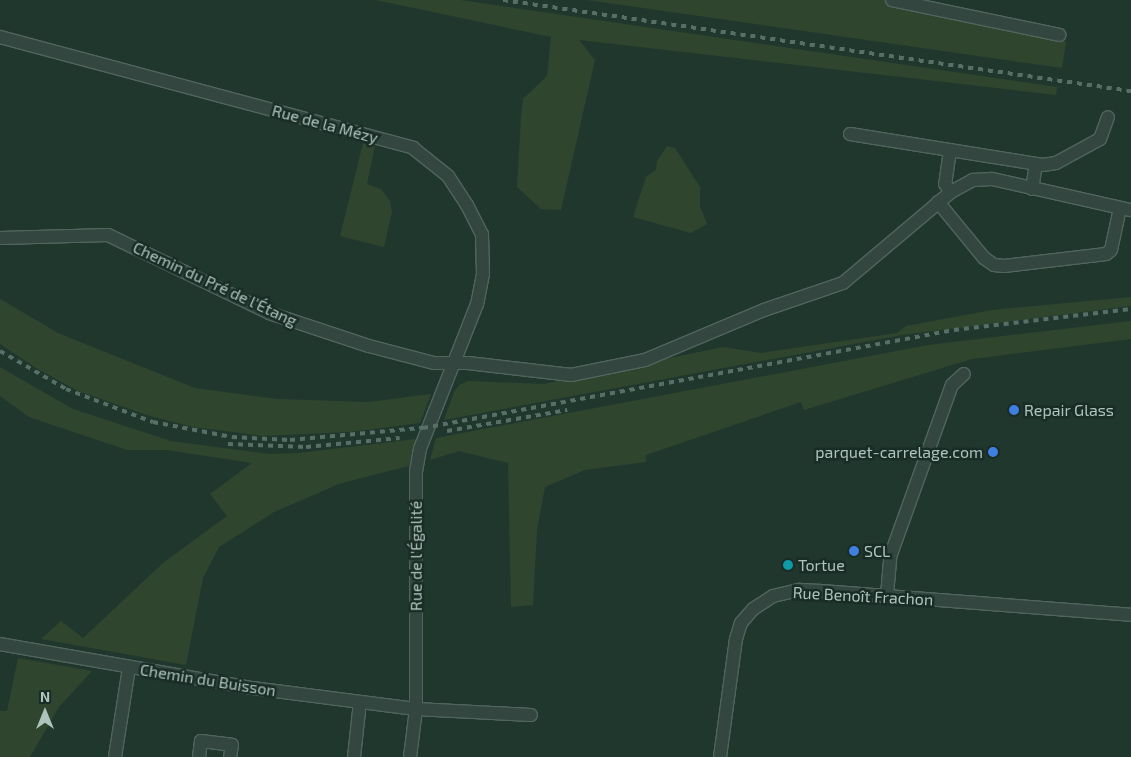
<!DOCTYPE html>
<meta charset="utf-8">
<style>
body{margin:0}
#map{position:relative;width:1131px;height:757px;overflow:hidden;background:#20372e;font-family:"Exo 2",sans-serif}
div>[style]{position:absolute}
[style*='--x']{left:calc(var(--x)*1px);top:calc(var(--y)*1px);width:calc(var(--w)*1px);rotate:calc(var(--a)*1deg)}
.green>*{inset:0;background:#30452e}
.roads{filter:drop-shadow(1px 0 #51655e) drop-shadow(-1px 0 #51655e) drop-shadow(0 1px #51655e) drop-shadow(0 -1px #51655e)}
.street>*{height:12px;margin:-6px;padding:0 6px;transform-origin:6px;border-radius:6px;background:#334740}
.rail>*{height:4px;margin-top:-2px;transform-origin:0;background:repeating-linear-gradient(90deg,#577067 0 5px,transparent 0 10px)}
.dots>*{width:14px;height:14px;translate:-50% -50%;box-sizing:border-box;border:2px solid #192c25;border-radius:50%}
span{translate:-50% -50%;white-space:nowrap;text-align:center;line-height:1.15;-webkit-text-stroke:5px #192c25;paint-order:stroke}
.street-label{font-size:16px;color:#adc4bc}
.poi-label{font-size:16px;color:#adc4bc}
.left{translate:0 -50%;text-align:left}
.right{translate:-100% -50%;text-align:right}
.north{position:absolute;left:20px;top:687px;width:50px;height:50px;-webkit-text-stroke:4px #192c25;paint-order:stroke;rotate:0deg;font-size:14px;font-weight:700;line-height:20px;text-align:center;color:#adc4bc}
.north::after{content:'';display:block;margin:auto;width:18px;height:22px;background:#adc4bc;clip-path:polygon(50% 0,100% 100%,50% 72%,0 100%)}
</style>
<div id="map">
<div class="green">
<div style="clip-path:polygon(376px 0,460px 0,1057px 87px,1056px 95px,579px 40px,595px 60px,561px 210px,541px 209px,517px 187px,521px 117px,523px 99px,547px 76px,551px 37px)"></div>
<div style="clip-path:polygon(587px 0,898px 0,1066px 42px,1062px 68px)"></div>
<div style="clip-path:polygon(363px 143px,375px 146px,367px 184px,381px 189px,390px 201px,392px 212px,384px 247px,340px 236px)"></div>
<div style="clip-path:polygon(667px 146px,675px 148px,700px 187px,700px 206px,707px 224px,691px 233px,633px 217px,646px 177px,656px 170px,657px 161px)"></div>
<div style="clip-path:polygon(1131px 297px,1131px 306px,902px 335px,444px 420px,454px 392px,459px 385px,468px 381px,544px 384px,723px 347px,761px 353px,897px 333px,906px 326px,992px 310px)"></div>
<div style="clip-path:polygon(0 299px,58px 333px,195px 388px,277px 399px,368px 402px,431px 394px,420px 423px,350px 432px,263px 436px,193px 427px,150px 416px,78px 391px,36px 368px,0 344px)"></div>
<div style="clip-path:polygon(1131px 321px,1131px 339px,972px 359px,804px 410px,801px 402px,646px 455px,646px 462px,585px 470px,545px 487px,537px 530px,533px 605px,511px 607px,508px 463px,459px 451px,430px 460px,436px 438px,928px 345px)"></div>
<div style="clip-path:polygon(0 367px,73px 409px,171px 441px,269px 454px,299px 453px,416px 439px,412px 465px,339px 484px,274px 512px,219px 547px,203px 578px,186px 665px,41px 639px,61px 621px,83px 638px,163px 563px,227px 516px,210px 494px,252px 463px,167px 450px,127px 450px,29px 417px,0 396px)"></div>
<div style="clip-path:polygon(18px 658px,92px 671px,59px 707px,30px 757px,0 757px,0 711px,7px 711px)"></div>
</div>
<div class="roads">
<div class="street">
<div style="--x:892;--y:0;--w:171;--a:11.8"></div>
<div style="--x:0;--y:37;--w:428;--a:15"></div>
<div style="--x:413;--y:148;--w:45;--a:38.7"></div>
<div style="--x:448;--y:176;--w:35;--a:57"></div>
<div style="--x:467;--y:205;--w:33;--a:63"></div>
<div style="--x:482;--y:234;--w:40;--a:88.6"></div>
<div style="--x:483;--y:274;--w:31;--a:101"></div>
<div style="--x:477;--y:304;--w:156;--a:111.5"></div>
<div style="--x:420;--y:449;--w:23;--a:100"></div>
<div style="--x:416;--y:472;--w:237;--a:90"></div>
<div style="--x:416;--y:709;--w:48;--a:97.1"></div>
<div style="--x:850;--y:134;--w:195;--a:9.1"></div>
<div style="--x:1043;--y:165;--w:13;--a:-9"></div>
<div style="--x:1056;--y:163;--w:50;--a:-28.6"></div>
<div style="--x:1100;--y:139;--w:23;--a:-70"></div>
<div style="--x:950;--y:150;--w:34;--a:98"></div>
<div style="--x:945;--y:184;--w:10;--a:53"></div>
<div style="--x:1032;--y:189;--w:25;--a:-81"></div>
<div style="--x:938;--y:202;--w:72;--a:50.6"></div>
<div style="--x:984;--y:258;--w:12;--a:35"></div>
<div style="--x:994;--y:265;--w:10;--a:6"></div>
<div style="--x:1004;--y:266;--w:103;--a:-6.7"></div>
<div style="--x:1106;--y:254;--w:6;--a:-39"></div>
<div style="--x:1111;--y:250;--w:43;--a:-77.9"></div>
<div style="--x:0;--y:238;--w:108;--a:-1.6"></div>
<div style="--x:108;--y:235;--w:179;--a:25.8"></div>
<div style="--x:269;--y:313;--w:105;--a:18.3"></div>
<div style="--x:369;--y:346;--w:67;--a:14.7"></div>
<div style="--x:434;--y:363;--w:34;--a:0"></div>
<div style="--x:468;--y:363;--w:104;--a:6.6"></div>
<div style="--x:571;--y:375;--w:76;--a:-11.5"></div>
<div style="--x:645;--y:360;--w:129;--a:-22.8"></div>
<div style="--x:764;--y:310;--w:83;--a:-18.9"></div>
<div style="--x:843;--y:283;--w:141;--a:-40.1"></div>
<div style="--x:951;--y:192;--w:25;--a:-29"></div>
<div style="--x:973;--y:180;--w:19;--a:-3"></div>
<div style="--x:992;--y:179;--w:142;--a:12.6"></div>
<div style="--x:887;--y:595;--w:38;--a:-85"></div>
<div style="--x:890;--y:557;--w:183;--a:-70.2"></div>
<div style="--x:952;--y:385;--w:16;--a:-43"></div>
<div style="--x:0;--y:644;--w:256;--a:9.9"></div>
<div style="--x:252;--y:688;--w:165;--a:7.3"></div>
<div style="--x:416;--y:709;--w:115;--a:3"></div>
<div style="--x:115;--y:757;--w:90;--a:-81.1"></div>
<div style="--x:199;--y:757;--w:16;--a:-83"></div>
<div style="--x:201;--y:741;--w:31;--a:7"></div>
<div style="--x:232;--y:745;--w:12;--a:99"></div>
<div style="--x:354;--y:757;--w:55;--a:-83.8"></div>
<div style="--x:720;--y:757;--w:119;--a:-82.3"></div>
<div style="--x:736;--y:639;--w:17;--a:-73"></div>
<div style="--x:741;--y:623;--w:18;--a:-49"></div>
<div style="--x:753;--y:609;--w:24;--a:-33"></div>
<div style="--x:773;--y:596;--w:28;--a:-13"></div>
<div style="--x:800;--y:590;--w:21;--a:3"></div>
<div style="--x:821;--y:591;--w:311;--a:4.4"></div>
</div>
</div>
<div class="rail">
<div style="--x:503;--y:0;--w:635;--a:8.25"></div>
<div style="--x:0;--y:351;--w:76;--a:29.9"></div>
<div style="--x:66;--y:389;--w:93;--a:20.8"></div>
<div style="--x:153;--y:422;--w:80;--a:10.8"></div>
<div style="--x:232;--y:437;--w:58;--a:3"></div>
<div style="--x:290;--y:440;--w:134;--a:-5.2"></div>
<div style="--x:423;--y:428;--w:540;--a:-10.46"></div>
<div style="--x:954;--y:330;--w:178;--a:-6.8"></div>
<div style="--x:447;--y:431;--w:122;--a:-9.9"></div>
<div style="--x:228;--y:444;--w:78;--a:2.2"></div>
<div style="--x:306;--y:447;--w:94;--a:-5.5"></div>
</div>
<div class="dots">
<div style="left:1014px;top:410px;background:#3f7fe0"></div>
<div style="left:993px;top:452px;background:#3f7fe0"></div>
<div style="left:854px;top:551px;background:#3f7fe0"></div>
<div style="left:788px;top:565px;background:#0f9aa8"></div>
</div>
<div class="street-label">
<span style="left:325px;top:124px;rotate:15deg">Rue de la Mézy</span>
<span style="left:215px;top:284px;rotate:25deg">Chemin du Pré de l'Étang</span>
<span style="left:416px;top:556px;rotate:-90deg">Rue de l'Égalité</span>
<span style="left:863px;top:596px;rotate:3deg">Rue Benoît Frachon</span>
<span style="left:208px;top:680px;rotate:9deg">Chemin du Buisson</span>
</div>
<div class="poi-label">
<span class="left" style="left:1024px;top:410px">Repair Glass</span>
<span class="right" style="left:983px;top:452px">parquet-carrelage.com</span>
<span class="left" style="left:864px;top:551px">SCL</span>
<span class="left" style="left:798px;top:565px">Tortue</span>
</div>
<div class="north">N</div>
</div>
